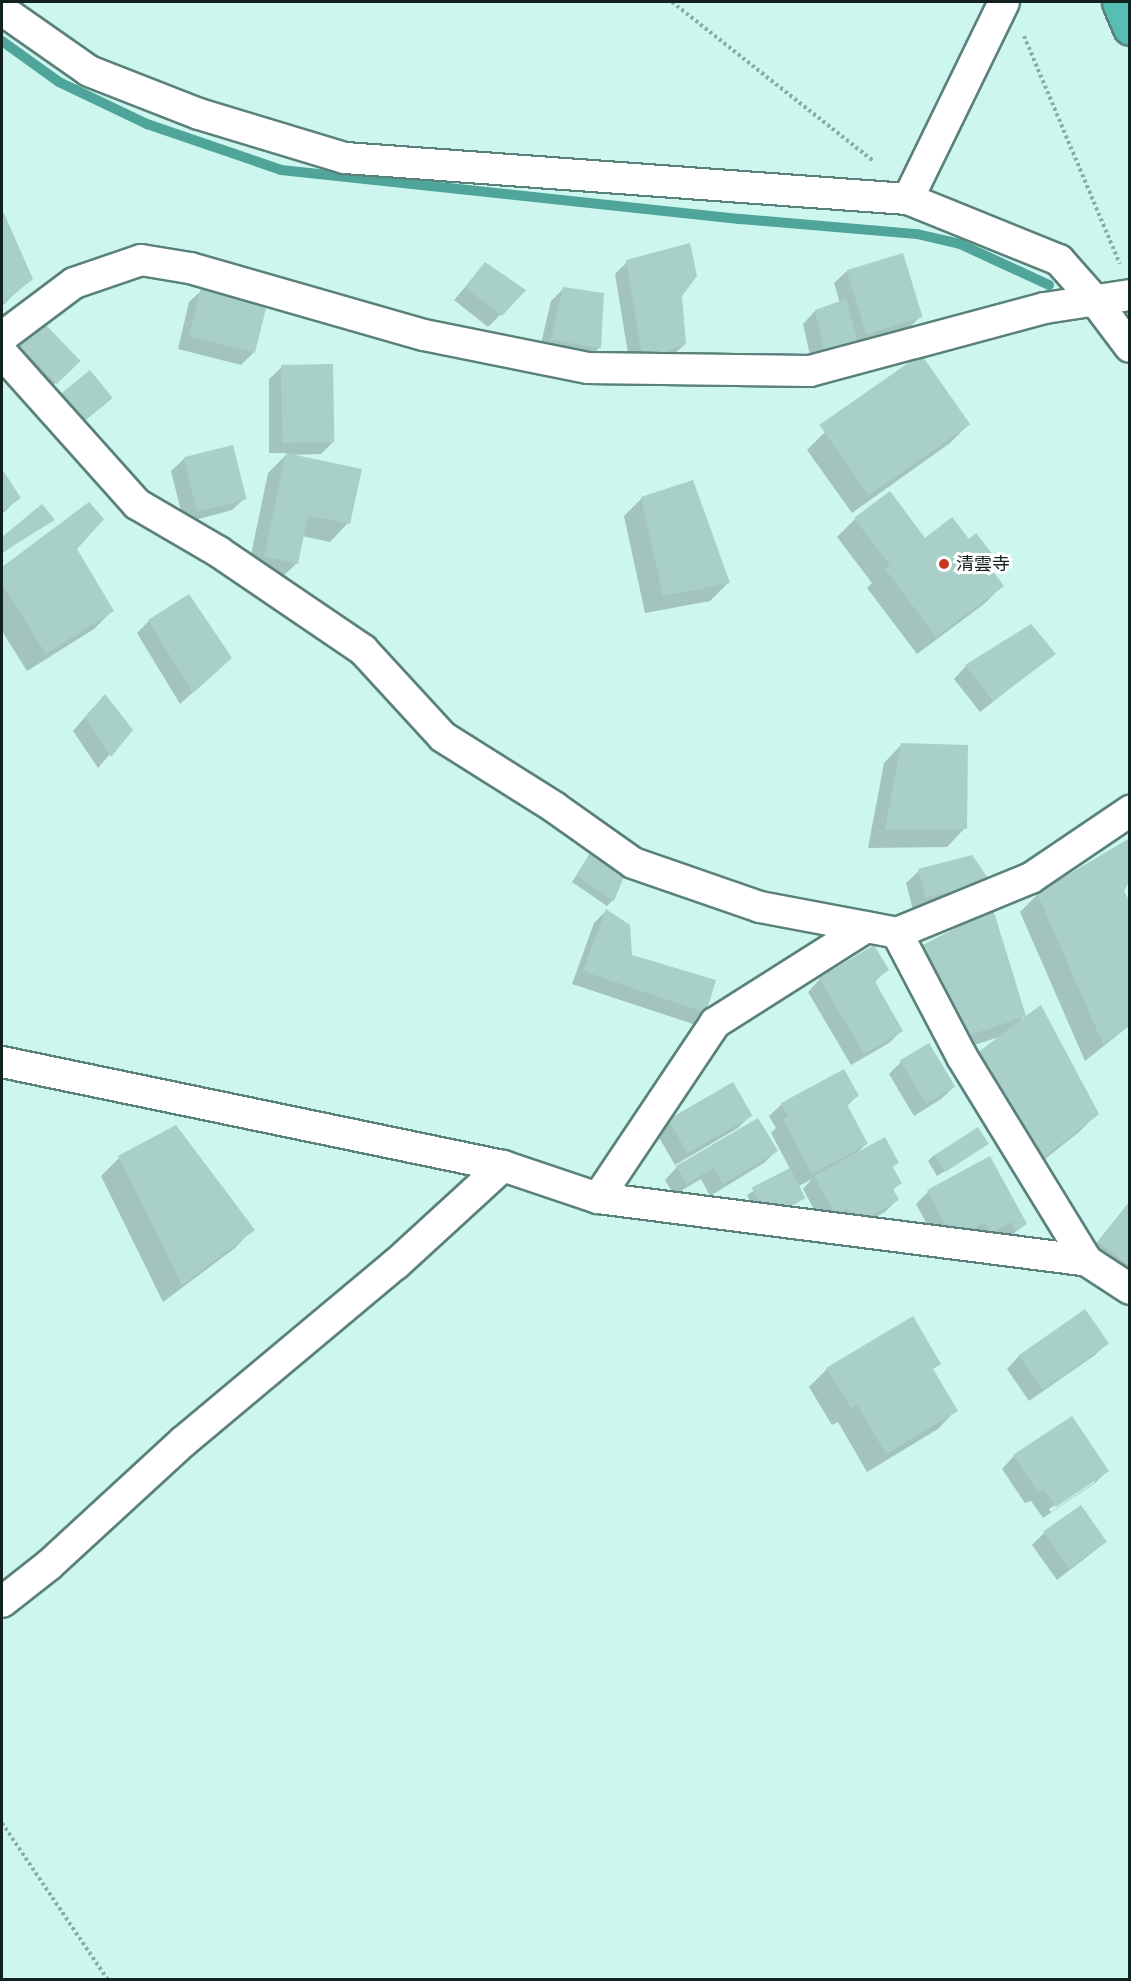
<!DOCTYPE html>
<meta charset="utf-8">
<style>
body{margin:0}
#map{position:relative;width:1131px;height:1981px;overflow:hidden;background:#ccf6ee;font-family:Arial,"Noto Sans JP",sans-serif}
div>[style]{position:absolute}
[style*='--x']{left:calc(var(--x)*1px);top:calc(var(--y)*1px);width:calc(var(--w)*1px);rotate:calc(var(--a)*1deg)}
.shadow>*{inset:0;background:#0003;transform-origin:0 0}
.stream>*{height:10px;margin:-5px;padding:0 5px;transform-origin:5px;border-radius:5px;background:#4fa599}
.building>*{inset:0;background:#a8d0c9;transform-origin:0 0}
.path>*{height:4px;margin-top:-2px;transform-origin:0;background:repeating-linear-gradient(90deg,#8baca6 0 3px,transparent 0 6px)}
.roads{filter:drop-shadow(2px 0 #5b817b) drop-shadow(-2px 0 #5b817b) drop-shadow(0 2px #5b817b) drop-shadow(0 -2px #5b817b)}
.minor>*{height:30px;margin:-15px;padding:0 15px;transform-origin:15px;border-radius:15px;background:#fff}
.trunk>*{height:33px;margin:-16.5px;padding:0 16.5px;transform-origin:16.5px;border-radius:16.5px;background:#56beb2}
.dots>*{width:16px;height:16px;translate:-50% -50%;box-sizing:border-box;border:3px solid #fff;border-radius:50%}
span{translate:-50% -50%;white-space:nowrap;text-align:center;line-height:1.15;-webkit-text-stroke:6px #fff;paint-order:stroke}
.poi-label{font-size:18px;color:#122220}
.left{translate:0 -50%;text-align:left}
.frame{position:absolute;inset:0;border:3px solid #122220;pointer-events:none}
</style>
<div id="map">
<div class="shadow">
<div style="clip-path:polygon(2px 213px,31px 278px,2px 306px)"></div>
<div style="clip-path:polygon(627px 262px,681px 296px,685px 344px,672px 356px,631px 372px,615px 274px)"></div>
<div style="clip-path:polygon(485px 264px,524px 291px,488px 327px,454px 300px)"></div>
<div style="clip-path:polygon(847px 271px,920px 317px,908px 329px,856px 341px,813px 369px,803px 324px,815px 311px,840px 303px,834px 283px)"></div>
<div style="clip-path:polygon(563px 289px,599px 348px,587px 360px,539px 352px,551px 301px)"></div>
<div style="clip-path:polygon(202px 290px,253px 353px,241px 365px,178px 349px,189px 302px)"></div>
<div style="left:41px;top:322px;width:54px;height:48px;rotate:46deg"></div>
<div style="clip-path:polygon(282px 367px,333px 442px,321px 454px,289px 455px,348px 523px,330px 542px,302px 536px,297px 563px,278px 581px,247px 574px,268px 473px,288px 453px,269px 453px,269px 379px)"></div>
<div style="clip-path:polygon(62px 395px,105px 404px,78px 426px,57px 401px)"></div>
<div style="clip-path:polygon(968px 425px,950px 443px,852px 513px,807px 450px,825px 432px)"></div>
<div style="clip-path:polygon(184px 459px,245px 498px,232px 510px,184px 523px,171px 471px)"></div>
<div style="clip-path:polygon(2px 472px,19px 498px,2px 514px)"></div>
<div style="clip-path:polygon(642px 498px,728px 583px,710px 601px,645px 613px,624px 516px)"></div>
<div style="clip-path:polygon(89px 504px,76px 549px,112px 611px,94px 629px,27px 671px,2px 631px,2px 569px)"></div>
<div style="clip-path:polygon(42px 506px,53px 520px,2px 553px,2px 539px)"></div>
<div style="clip-path:polygon(855px 519px,925px 540px,988px 567px,1002px 586px,984px 604px,917px 654px,867px 588px,872px 583px,837px 537px)"></div>
<div style="clip-path:polygon(149px 621px,218px 670px,180px 704px,137px 633px)"></div>
<div style="clip-path:polygon(1054px 654px,980px 712px,954px 679px,966px 666px)"></div>
<div style="clip-path:polygon(93px 708px,131px 730px,98px 768px,73px 731px)"></div>
<div style="clip-path:polygon(902px 744px,965px 828px,947px 847px,868px 848px,884px 763px)"></div>
<div style="clip-path:polygon(591px 853px,613px 900px,607px 906px,572px 882px)"></div>
<div style="clip-path:polygon(971px 857px,976px 893px,913px 910px,906px 883px,919px 871px)"></div>
<div style="clip-path:polygon(1038px 894px,1130px 1025px,1085px 1061px,1020px 912px)"></div>
<div style="clip-path:polygon(606px 911px,630px 956px,705px 1012px,693px 1024px,572px 984px,594px 923px)"></div>
<div style="clip-path:polygon(900px 968px,1024px 1016px,1020px 1021px,1097px 1114px,1079px 1132px,1020px 1179px,1002px 1036px,943px 1055px)"></div>
<div style="clip-path:polygon(887px 969px,874px 983px,901px 1031px,889px 1043px,851px 1065px,808px 992px,820px 979px)"></div>
<div style="clip-path:polygon(928px 1045px,954px 1087px,941px 1099px,914px 1116px,889px 1074px,901px 1062px)"></div>
<div style="clip-path:polygon(733px 1084px,751px 1115px,738px 1128px,675px 1165px,657px 1134px,669px 1122px)"></div>
<div style="clip-path:polygon(857px 1096px,846px 1107px,866px 1144px,857px 1153px,898px 1162px,892px 1168px,900px 1183px,892px 1191px,897px 1200px,885px 1212px,843px 1235px,823px 1226px,803px 1189px,812px 1179px,797px 1187px,803px 1197px,797px 1203px,761px 1222px,747px 1195px,790px 1169px,771px 1133px,776px 1128px,769px 1116px,782px 1104px)"></div>
<div style="clip-path:polygon(987px 1144px,937px 1176px,928px 1161px,934px 1155px)"></div>
<div style="clip-path:polygon(776px 1151px,764px 1163px,710px 1196px,701px 1179px,674px 1195px,665px 1180px,677px 1167px)"></div>
<div style="clip-path:polygon(119px 1158px,253px 1229px,235px 1248px,163px 1302px,101px 1176px)"></div>
<div style="clip-path:polygon(928px 1192px,1026px 1224px,1003px 1242px,999px 1233px,979px 1244px,941px 1250px,916px 1204px)"></div>
<div style="clip-path:polygon(1130px 1201px,1130px 1264px,1116px 1277px,1087px 1255px)"></div>
<div style="clip-path:polygon(1085px 1311px,1107px 1343px,1095px 1355px,1029px 1401px,1007px 1369px,1019px 1356px)"></div>
<div style="clip-path:polygon(939px 1363px,932px 1370px,956px 1410px,938px 1429px,867px 1472px,838px 1422px,832px 1425px,809px 1387px,827px 1369px)"></div>
<div style="clip-path:polygon(evenodd,1014px 1456px,1107px 1471px,1095px 1483px,1043px 1518px,1031px 1501px,1025px 1503px,1002px 1469px,1014px 1456px,1095px 1479px,1095px 1482px,1051px 1512px,1049px 1509px,1095px 1479px)"></div>
<div style="clip-path:polygon(1044px 1533px,1106px 1542px,1057px 1580px,1032px 1545px)"></div>
</div>
<div class="stream">
<div style="--x:2;--y:41;--w:70;--a:35.7"></div>
<div style="--x:59;--y:82;--w:98;--a:25.5"></div>
<div style="--x:147;--y:124;--w:142;--a:18.9"></div>
<div style="--x:281;--y:170;--w:463;--a:6.1"></div>
<div style="--x:741;--y:219;--w:177;--a:4.9"></div>
<div style="--x:917;--y:234;--w:44;--a:13.1"></div>
<div style="--x:960;--y:244;--w:98;--a:24.7"></div>
</div>
<div class="building">
<div style="clip-path:polygon(2px 209px,33px 279px,2px 304px)"></div>
<div style="clip-path:polygon(690px 243px,697px 276px,682px 296px,686px 344px,643px 361px,626px 260px)"></div>
<div style="left:903px;top:253px;width:67px;height:59px;rotate:73deg"></div>
<div style="clip-path:polygon(485px 262px,526px 290px,502px 316px,465px 287px)"></div>
<div style="clip-path:polygon(563px 287px,604px 293px,601px 348px,551px 340px)"></div>
<div style="left:201px;top:288px;width:68px;height:50px;rotate:14deg"></div>
<div style="clip-path:polygon(846px 299px,858px 344px,826px 358px,815px 310px)"></div>
<div style="left:41px;top:320px;width:57px;height:33px;rotate:46deg"></div>
<div style="left:921px;top:354px;width:86px;height:124px;rotate:55deg"></div>
<div style="left:333px;top:364px;width:78px;height:52px;rotate:89deg"></div>
<div style="left:90px;top:370px;width:36px;height:38px;rotate:51deg"></div>
<div style="left:233px;top:445px;width:56px;height:51px;rotate:76deg"></div>
<div style="clip-path:polygon(286px 453px,362px 469px,350px 524px,308px 515px,298px 564px,264px 556px)"></div>
<div style="clip-path:polygon(2px 469px,21px 498px,2px 511px)"></div>
<div style="clip-path:polygon(693px 480px,730px 583px,663px 596px,641px 497px)"></div>
<div style="clip-path:polygon(890px 491px,925px 538px,952px 517px,969px 539px,976px 533px,997px 560px,989px 566px,1004px 586px,936px 637px,885px 569px,890px 565px,854px 518px)"></div>
<div style="clip-path:polygon(89px 502px,104px 519px,77px 549px,114px 611px,46px 654px,2px 584px,2px 567px)"></div>
<div style="clip-path:polygon(42px 504px,55px 520px,2px 552px,2px 537px)"></div>
<div style="clip-path:polygon(189px 594px,232px 658px,193px 693px,148px 620px)"></div>
<div style="clip-path:polygon(1031px 624px,1056px 654px,993px 701px,965px 665px)"></div>
<div style="clip-path:polygon(105px 694px,133px 730px,111px 757px,85px 717px)"></div>
<div style="clip-path:polygon(901px 743px,968px 745px,967px 829px,885px 830px)"></div>
<div style="clip-path:polygon(1130px 838px,1130px 880px,1124px 891px,1130px 902px,1130px 1025px,1103px 1044px,1037px 893px)"></div>
<div style="clip-path:polygon(591px 851px,627px 869px,614px 901px,576px 876px)"></div>
<div style="clip-path:polygon(972px 855px,990px 881px,925px 898px,918px 869px)"></div>
<div style="clip-path:polygon(606px 909px,630px 925px,632px 955px,716px 980px,706px 1013px,583px 971px)"></div>
<div style="clip-path:polygon(993px 909px,1026px 1016px,1041px 1005px,1099px 1114px,1038px 1162px,976px 1054px,1026px 1016px,961px 1038px,917px 948px)"></div>
<div style="clip-path:polygon(874px 945px,889px 970px,874px 980px,903px 1031px,864px 1054px,819px 978px)"></div>
<div style="left:929px;top:1043px;width:51px;height:34px;rotate:59deg"></div>
<div style="clip-path:polygon(844px 1069px,859px 1096px,846px 1103px,868px 1144px,812px 1174px,783px 1119px,788px 1116px,781px 1103px)"></div>
<div style="left:733px;top:1082px;width:39px;height:75px;rotate:60deg"></div>
<div style="clip-path:polygon(758px 1118px,778px 1151px,723px 1184px,713px 1168px,687px 1184px,676px 1166px)"></div>
<div style="clip-path:polygon(176px 1125px,255px 1230px,182px 1285px,118px 1156px)"></div>
<div style="left:978px;top:1127px;width:20px;height:52px;rotate:57deg"></div>
<div style="clip-path:polygon(885px 1137px,899px 1163px,892px 1166px,902px 1183px,893px 1189px,899px 1200px,856px 1224px,847px 1208px,836px 1215px,814px 1176px)"></div>
<div style="clip-path:polygon(990px 1156px,1027px 1224px,1016px 1231px,1011px 1222px,991px 1233px,985px 1222px,953px 1239px,927px 1190px)"></div>
<div style="left:790px;top:1168px;width:34px;height:43px;rotate:63deg"></div>
<div style="clip-path:polygon(1130px 1202px,1130px 1266px,1098px 1242px)"></div>
<div style="left:1085px;top:1309px;width:42px;height:81px;rotate:55deg"></div>
<div style="clip-path:polygon(913px 1316px,941px 1364px,933px 1369px,958px 1411px,886px 1454px,857px 1405px,851px 1408px,826px 1368px)"></div>
<div style="clip-path:polygon(1072px 1416px,1109px 1471px,1056px 1507px,1044px 1489px,1038px 1492px,1013px 1455px)"></div>
<div style="left:1081px;top:1505px;width:45px;height:46px;rotate:55deg"></div>
</div>
<div class="path">
<div style="--x:672;--y:2;--w:256;--a:38.3"></div>
<div style="--x:1024;--y:36;--w:247;--a:67.2"></div>
<div style="--x:2;--y:1823;--w:189;--a:56"></div>
</div>
<div class="roads">
<div class="minor">
<div style="--x:2;--y:10;--w:106;--a:35"></div>
<div style="--x:89;--y:71;--w:118;--a:21.4"></div>
<div style="--x:199;--y:114;--w:152;--a:16.8"></div>
<div style="--x:345;--y:158;--w:564;--a:4.17"></div>
<div style="--x:908;--y:199;--w:163;--a:22"></div>
<div style="--x:1059;--y:260;--w:56;--a:48.6"></div>
<div style="--x:1096;--y:302;--w:56;--a:52.9"></div>
<div style="--x:908;--y:199;--w:219;--a:-64"></div>
<div style="--x:2;--y:337;--w:90;--a:-36.9"></div>
<div style="--x:74;--y:283;--w:71;--a:-18.9"></div>
<div style="--x:141;--y:260;--w:50;--a:9.3"></div>
<div style="--x:190;--y:268;--w:243;--a:16"></div>
<div style="--x:424;--y:335;--w:167;--a:11.4"></div>
<div style="--x:588;--y:368;--w:222;--a:0.8"></div>
<div style="--x:810;--y:371;--w:243;--a:-15"></div>
<div style="--x:1045;--y:308;--w:86;--a:-8.7"></div>
<div style="--x:2;--y:353;--w:203;--a:48.2"></div>
<div style="--x:137;--y:504;--w:95;--a:30.3"></div>
<div style="--x:219;--y:552;--w:174;--a:34.2"></div>
<div style="--x:363;--y:650;--w:118;--a:47.4"></div>
<div style="--x:443;--y:737;--w:131;--a:32.2"></div>
<div style="--x:554;--y:807;--w:97;--a:35.3"></div>
<div style="--x:633;--y:863;--w:134;--a:19.1"></div>
<div style="--x:760;--y:907;--w:139;--a:10.7"></div>
<div style="--x:897;--y:933;--w:145;--a:-22.3"></div>
<div style="--x:1031;--y:878;--w:120;--a:-34.1"></div>
<div style="--x:897;--y:933;--w:140;--a:62.3"></div>
<div style="--x:962;--y:1057;--w:239;--a:58.5"></div>
<div style="--x:1087;--y:1261;--w:51;--a:33.1"></div>
<div style="--x:2;--y:1062;--w:512;--a:11.73"></div>
<div style="--x:503;--y:1166;--w:100;--a:18.6"></div>
<div style="--x:598;--y:1198;--w:493;--a:7.3"></div>
<div style="--x:598;--y:1198;--w:211;--a:-56.2"></div>
<div style="--x:715;--y:1023;--w:179;--a:-32.4"></div>
<div style="--x:2;--y:1602;--w:60;--a:-38.2"></div>
<div style="--x:49;--y:1565;--w:183;--a:-42.6"></div>
<div style="--x:184;--y:1441;--w:276;--a:-39.9"></div>
<div style="--x:396;--y:1264;--w:145;--a:-42.5"></div>
</div>
<div class="trunk">
<div style="--x:1119;--y:2;--w:28;--a:67"></div>
</div>
</div>
<div class="dots">
<div style="left:944px;top:564px;background:#c4391d"></div>
</div>
<div class="poi-label">
<span class="left" style="left:956px;top:564px">清雲寺</span>
</div>
<div class="frame"></div>
</div>
